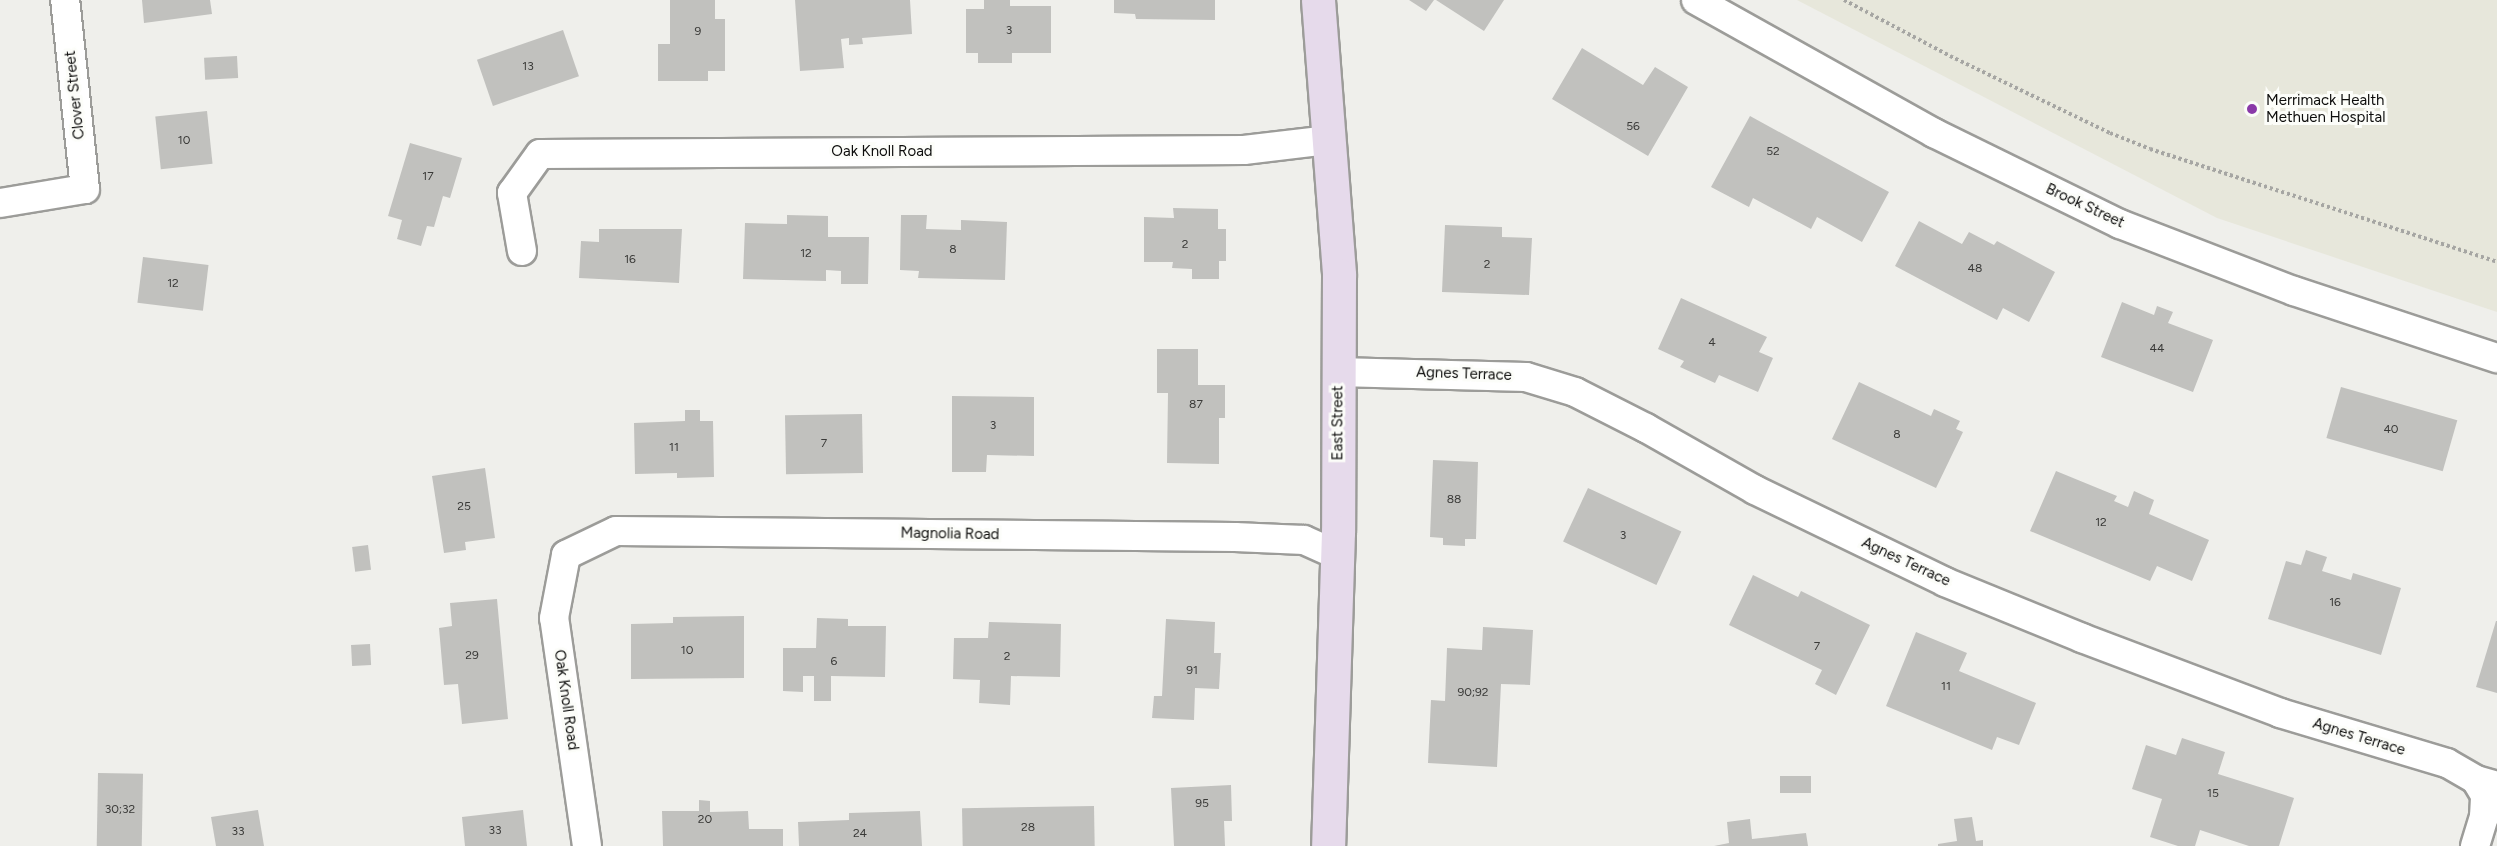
<!DOCTYPE html>
<style>
body{margin:0}
#map{position:relative;width:2497px;height:846px;overflow:hidden;background:#efefeb;font-family:Figtree,sans-serif}
div>[style]{position:absolute}
[style*='--x']{left:calc(var(--x)*1px);top:calc(var(--y)*1px);width:calc(var(--w)*1px);rotate:calc(var(--a)*1deg)}
.built>*{inset:0;background:#e7e7db}
.building>*{inset:0;background:#c1c1be;transform-origin:0 0}
.path>*{height:4px;margin-top:-2px;transform-origin:0;background:repeating-linear-gradient(90deg,#a6a6a3 0 3px,transparent 0 6px)}
.roads{filter:drop-shadow(2px 0 #9c9c99) drop-shadow(-2px 0 #9c9c99) drop-shadow(0 2px #9c9c99) drop-shadow(0 -2px #9c9c99)}
.minor>*{height:28px;margin:-14px;padding:0 14px;transform-origin:14px;border-radius:14px;background:#fff}
.secondary>*{height:33px;margin:-16.5px;padding:0 16.5px;transform-origin:16.5px;border-radius:16.5px;background:#e6daeb}
.dots>*{width:16px;height:16px;translate:-50% -50%;box-sizing:border-box;border:3px solid #fcfdf9;border-radius:50%}
span{translate:-50% -50%;white-space:nowrap;text-align:center;line-height:1.15;-webkit-text-stroke:6px #fcfdf9;paint-order:stroke}
.number-label{font-size:12px;color:#3a3a38}
.number-label span{-webkit-text-stroke-width:0}
.street-label{font-size:15px;color:#0d0d0c}
.poi-label{font-size:15px;color:#0d0d0c}
.left{translate:0 -50%;text-align:left}
</style>
<div id="map">
<div class="built">
<div style="clip-path:polygon(1797px 0,2497px 0,2497px 312px,2217px 218px)"></div>
</div>
<div class="building">
<div style="clip-path:polygon(142px 0,210px 0,212px 14px,144px 23px)"></div>
<div style="clip-path:polygon(670px 0,715px 0,715px 19px,725px 19px,725px 71px,708px 71px,708px 81px,658px 81px,658px 44px,670px 44px)"></div>
<div style="clip-path:polygon(795px 0,910px 0,912px 34px,862px 38px,863px 44px,849px 45px,849px 38px,841px 39px,844px 68px,800px 71px)"></div>
<div style="clip-path:polygon(984px 0,1010px 0,1010px 6px,1051px 6px,1051px 53px,1012px 53px,1012px 63px,978px 63px,978px 53px,966px 53px,966px 9px,984px 9px)"></div>
<div style="clip-path:polygon(1114px 0,1215px 0,1215px 20px,1136px 19px,1135px 14px,1114px 13px)"></div>
<div style="clip-path:polygon(1409px 0,1434px 0,1426px 11px)"></div>
<div style="clip-path:polygon(1436px 0,1504px 0,1484px 31px)"></div>
<div style="left:563px;top:30px;width:49px;height:91px;rotate:71deg"></div>
<div style="clip-path:polygon(1582px 48px,1643px 85px,1655px 67px,1688px 87px,1648px 156px,1552px 99px)"></div>
<div style="left:237px;top:56px;width:22px;height:33px;rotate:87deg"></div>
<div style="left:207px;top:111px;width:53px;height:52px;rotate:84deg"></div>
<div style="clip-path:polygon(1750px 116px,1889px 192px,1862px 242px,1817px 217px,1811px 229px,1753px 198px,1749px 207px,1711px 187px)"></div>
<div style="clip-path:polygon(410px 143px,462px 158px,450px 198px,443px 196px,434px 227px,427px 226px,421px 246px,397px 239px,402px 220px,388px 216px)"></div>
<div style="clip-path:polygon(1173px 208px,1218px 209px,1218px 229px,1226px 229px,1226px 261px,1219px 261px,1219px 279px,1192px 279px,1192px 269px,1172px 268px,1173px 262px,1144px 262px,1144px 217px,1174px 218px)"></div>
<div style="clip-path:polygon(787px 215px,828px 216px,828px 237px,869px 237px,868px 284px,841px 284px,841px 271px,826px 270px,826px 281px,743px 279px,745px 223px,787px 224px)"></div>
<div style="clip-path:polygon(901px 215px,927px 215px,926px 229px,961px 230px,961px 220px,1007px 222px,1005px 280px,918px 278px,919px 271px,900px 270px)"></div>
<div style="clip-path:polygon(1919px 221px,1962px 244px,1969px 232px,1994px 245px,1997px 241px,2055px 272px,2029px 322px,2003px 308px,1997px 320px,1895px 266px)"></div>
<div style="clip-path:polygon(1445px 225px,1502px 227px,1502px 237px,1532px 238px,1529px 295px,1442px 292px)"></div>
<div style="clip-path:polygon(599px 229px,682px 229px,679px 283px,579px 278px,581px 241px,599px 242px)"></div>
<div style="left:143px;top:257px;width:66px;height:46px;rotate:7deg"></div>
<div style="clip-path:polygon(1681px 298px,1767px 337px,1759px 352px,1773px 358px,1758px 392px,1719px 375px,1715px 383px,1680px 367px,1684px 361px,1658px 349px)"></div>
<div style="clip-path:polygon(2122px 302px,2154px 315px,2157px 306px,2173px 312px,2168px 323px,2213px 340px,2193px 392px,2101px 357px)"></div>
<div style="clip-path:polygon(1157px 349px,1198px 349px,1198px 385px,1225px 385px,1225px 418px,1219px 418px,1219px 464px,1167px 463px,1168px 393px,1157px 393px)"></div>
<div style="clip-path:polygon(1859px 382px,1931px 416px,1934px 409px,1960px 421px,1956px 429px,1963px 432px,1936px 488px,1832px 439px)"></div>
<div style="left:2341px;top:387px;width:121px;height:53px;rotate:16deg"></div>
<div style="clip-path:polygon(952px 396px,1034px 397px,1034px 456px,987px 455px,986px 472px,952px 472px)"></div>
<div style="clip-path:polygon(685px 410px,700px 410px,700px 421px,713px 421px,714px 477px,677px 478px,677px 473px,635px 474px,634px 423px,685px 421px)"></div>
<div style="left:862px;top:414px;width:59px;height:77px;rotate:89deg"></div>
<div style="clip-path:polygon(1433px 460px,1478px 462px,1476px 539px,1465px 539px,1465px 546px,1443px 545px,1443px 538px,1430px 537px)"></div>
<div style="clip-path:polygon(485px 468px,495px 538px,465px 542px,466px 550px,444px 553px,432px 476px)"></div>
<div style="clip-path:polygon(2056px 471px,2117px 496px,2114px 501px,2128px 507px,2134px 491px,2154px 500px,2149px 514px,2209px 540px,2192px 581px,2157px 566px,2150px 581px,2030px 531px)"></div>
<div style="left:1588px;top:488px;width:103px;height:59px;rotate:25deg"></div>
<div style="left:368px;top:545px;width:25px;height:16px;rotate:83deg"></div>
<div style="clip-path:polygon(2306px 550px,2327px 557px,2322px 571px,2351px 580px,2353px 573px,2401px 588px,2381px 655px,2268px 619px,2286px 561px,2301px 565px)"></div>
<div style="clip-path:polygon(1753px 575px,1798px 597px,1801px 591px,1870px 625px,1836px 695px,1815px 684px,1822px 670px,1729px 625px)"></div>
<div style="clip-path:polygon(497px 599px,508px 719px,462px 724px,458px 684px,444px 685px,439px 628px,452px 626px,450px 603px)"></div>
<div style="clip-path:polygon(744px 616px,744px 678px,631px 679px,631px 624px,673px 623px,673px 617px)"></div>
<div style="clip-path:polygon(817px 618px,848px 619px,848px 626px,886px 626px,885px 677px,831px 676px,831px 701px,814px 701px,814px 676px,803px 676px,803px 692px,783px 691px,783px 648px,816px 648px)"></div>
<div style="clip-path:polygon(1166px 619px,1215px 622px,1214px 653px,1221px 653px,1219px 689px,1195px 688px,1194px 720px,1152px 718px,1154px 696px,1162px 696px)"></div>
<div style="clip-path:polygon(2496px 621px,2497px 621px,2497px 693px,2476px 687px)"></div>
<div style="clip-path:polygon(989px 622px,1061px 624px,1060px 677px,1011px 676px,1010px 705px,979px 703px,980px 680px,953px 679px,954px 638px,988px 638px)"></div>
<div style="clip-path:polygon(1483px 627px,1533px 630px,1530px 685px,1501px 684px,1497px 767px,1428px 763px,1431px 700px,1445px 701px,1447px 648px,1482px 650px)"></div>
<div style="clip-path:polygon(1916px 632px,1967px 653px,1959px 671px,2036px 703px,2019px 745px,1997px 737px,1992px 750px,1886px 706px)"></div>
<div style="left:370px;top:644px;width:21px;height:19px;rotate:87deg"></div>
<div style="clip-path:polygon(2182px 738px,2225px 752px,2218px 774px,2294px 798px,2279px 846px,2249px 846px,2200px 830px,2195px 846px,2178px 846px,2150px 837px,2162px 799px,2132px 789px,2146px 745px,2176px 755px)"></div>
<div style="left:98px;top:773px;width:45px;height:73px;rotate:1deg"></div>
<div style="left:1780px;top:776px;width:31px;height:17px"></div>
<div style="clip-path:polygon(1231px 785px,1232px 821px,1224px 821px,1225px 846px,1174px 846px,1171px 788px)"></div>
<div style="clip-path:polygon(699px 800px,710px 801px,710px 812px,748px 811px,749px 829px,783px 829px,783px 846px,663px 846px,662px 811px,699px 811px)"></div>
<div style="left:1094px;top:806px;width:40px;height:132px;rotate:89deg"></div>
<div style="clip-path:polygon(258px 810px,264px 846px,216px 846px,211px 817px)"></div>
<div style="clip-path:polygon(523px 810px,527px 846px,465px 846px,462px 817px)"></div>
<div style="clip-path:polygon(920px 811px,922px 846px,799px 846px,798px 822px,849px 820px,849px 813px)"></div>
<div style="clip-path:polygon(1972px 817px,1976px 841px,1983px 840px,1983px 846px,1938px 846px,1938px 844px,1957px 841px,1954px 819px)"></div>
<div style="clip-path:polygon(1750px 819px,1752px 839px,1806px 833px,1808px 846px,1714px 846px,1729px 843px,1727px 822px)"></div>
</div>
<div class="path">
<div style="--x:1844;--y:0;--w:120;--a:27.8"></div>
<div style="--x:1950;--y:56;--w:178;--a:25.7"></div>
<div style="--x:2110;--y:133;--w:43;--a:21.8"></div>
<div style="--x:2150;--y:149;--w:365;--a:18"></div>
</div>
<div class="roads">
<div class="minor">
<div style="--x:1696;--y:0;--w:273;--a:29.2"></div>
<div style="--x:1934;--y:133;--w:207;--a:26.1"></div>
<div style="--x:2120;--y:224;--w:186;--a:21.1"></div>
<div style="--x:2294;--y:291;--w:214;--a:18.3"></div>
<div style="--x:0;--y:203;--w:86;--a:-9.4"></div>
<div style="--x:85;--y:189;--w:190;--a:-96"></div>
<div style="--x:522;--y:251;--w:59;--a:-99.8"></div>
<div style="--x:512;--y:193;--w:48;--a:-54.3"></div>
<div style="--x:540;--y:154;--w:704;--a:-0.33"></div>
<div style="--x:1244;--y:150;--w:86;--a:-6.7"></div>
<div style="--x:1338;--y:372;--w:188;--a:1.5"></div>
<div style="--x:1526;--y:377;--w:51;--a:17"></div>
<div style="--x:1575;--y:392;--w:80;--a:26.9"></div>
<div style="--x:1646;--y:428;--w:125;--a:29.6"></div>
<div style="--x:1755;--y:490;--w:211;--a:25.8"></div>
<div style="--x:1945;--y:582;--w:148;--a:22.2"></div>
<div style="--x:2082;--y:638;--w:212;--a:20.7"></div>
<div style="--x:2280;--y:713;--w:174;--a:16.7"></div>
<div style="--x:2447;--y:763;--w:34;--a:30"></div>
<div style="--x:2476;--y:780;--w:22;--a:16"></div>
<div style="--x:587;--y:846;--w:230;--a:-98.2"></div>
<div style="--x:554;--y:618;--w:64;--a:-79.2"></div>
<div style="--x:566;--y:555;--w:55;--a:-25.6"></div>
<div style="--x:616;--y:531;--w:619;--a:0.56"></div>
<div style="--x:1235;--y:537;--w:69;--a:2.5"></div>
<div style="--x:1304;--y:540;--w:36;--a:24"></div>
<div style="--x:2475;--y:846;--w:30;--a:-73"></div>
<div style="--x:2484;--y:817;--w:22;--a:-87"></div>
<div style="--x:2485;--y:795;--w:17;--a:-121"></div>
</div>
<div class="secondary">
<div style="--x:1318;--y:0;--w:276;--a:85.6"></div>
<div style="--x:1339;--y:275;--w:257;--a:90.2"></div>
<div style="--x:1338;--y:532;--w:314;--a:91.8"></div>
</div>
</div>
<div class="dots">
<div style="left:2252px;top:109px;background:#8a39a8"></div>
</div>
<div class="number-label">
<span style="left:1009px;top:31px">3</span>
<span style="left:698px;top:32px">9</span>
<span style="left:528px;top:67px">13</span>
<span style="left:1633px;top:127px">56</span>
<span style="left:184px;top:141px">10</span>
<span style="left:1773px;top:152px">52</span>
<span style="left:428px;top:177px">17</span>
<span style="left:1185px;top:245px">2</span>
<span style="left:953px;top:250px">8</span>
<span style="left:806px;top:254px">12</span>
<span style="left:630px;top:260px">16</span>
<span style="left:1487px;top:265px">2</span>
<span style="left:1975px;top:269px">48</span>
<span style="left:173px;top:284px">12</span>
<span style="left:1712px;top:343px">4</span>
<span style="left:2157px;top:349px">44</span>
<span style="left:1196px;top:405px">87</span>
<span style="left:993px;top:426px">3</span>
<span style="left:2391px;top:430px">40</span>
<span style="left:1897px;top:435px">8</span>
<span style="left:824px;top:444px">7</span>
<span style="left:674px;top:448px">11</span>
<span style="left:1454px;top:500px">88</span>
<span style="left:464px;top:507px">25</span>
<span style="left:2101px;top:523px">12</span>
<span style="left:1623px;top:536px">3</span>
<span style="left:2335px;top:603px">16</span>
<span style="left:1817px;top:647px">7</span>
<span style="left:687px;top:651px">10</span>
<span style="left:472px;top:656px">29</span>
<span style="left:1007px;top:657px">2</span>
<span style="left:834px;top:662px">6</span>
<span style="left:1192px;top:671px">91</span>
<span style="left:1946px;top:687px">11</span>
<span style="left:1473px;top:693px">90;92</span>
<span style="left:2213px;top:794px">15</span>
<span style="left:1202px;top:804px">95</span>
<span style="left:120px;top:810px">30;32</span>
<span style="left:705px;top:820px">20</span>
<span style="left:1028px;top:828px">28</span>
<span style="left:495px;top:831px">33</span>
<span style="left:238px;top:832px">33</span>
<span style="left:860px;top:834px">24</span>
</div>
<div class="street-label">
<span style="left:75px;top:95px;rotate:-96deg">Clover Street</span>
<span style="left:882px;top:152px">Oak Knoll Road</span>
<span style="left:2085px;top:206px;rotate:25deg">Brook Street</span>
<span style="left:1464px;top:374px;rotate:2deg">Agnes Terrace</span>
<span style="left:1338px;top:423px;rotate:-90deg">East Street</span>
<span style="left:950px;top:534px;rotate:1deg">Magnolia Road</span>
<span style="left:1906px;top:562px;rotate:25deg">Agnes Terrace</span>
<span style="left:566px;top:700px;rotate:82deg">Oak Knoll Road</span>
<span style="left:2359px;top:737px;rotate:17deg">Agnes Terrace</span>
</div>
<div class="poi-label">
<span class="left" style="left:2266px;top:109px">Merrimack Health<br>Methuen Hospital</span>
</div>
</div>
